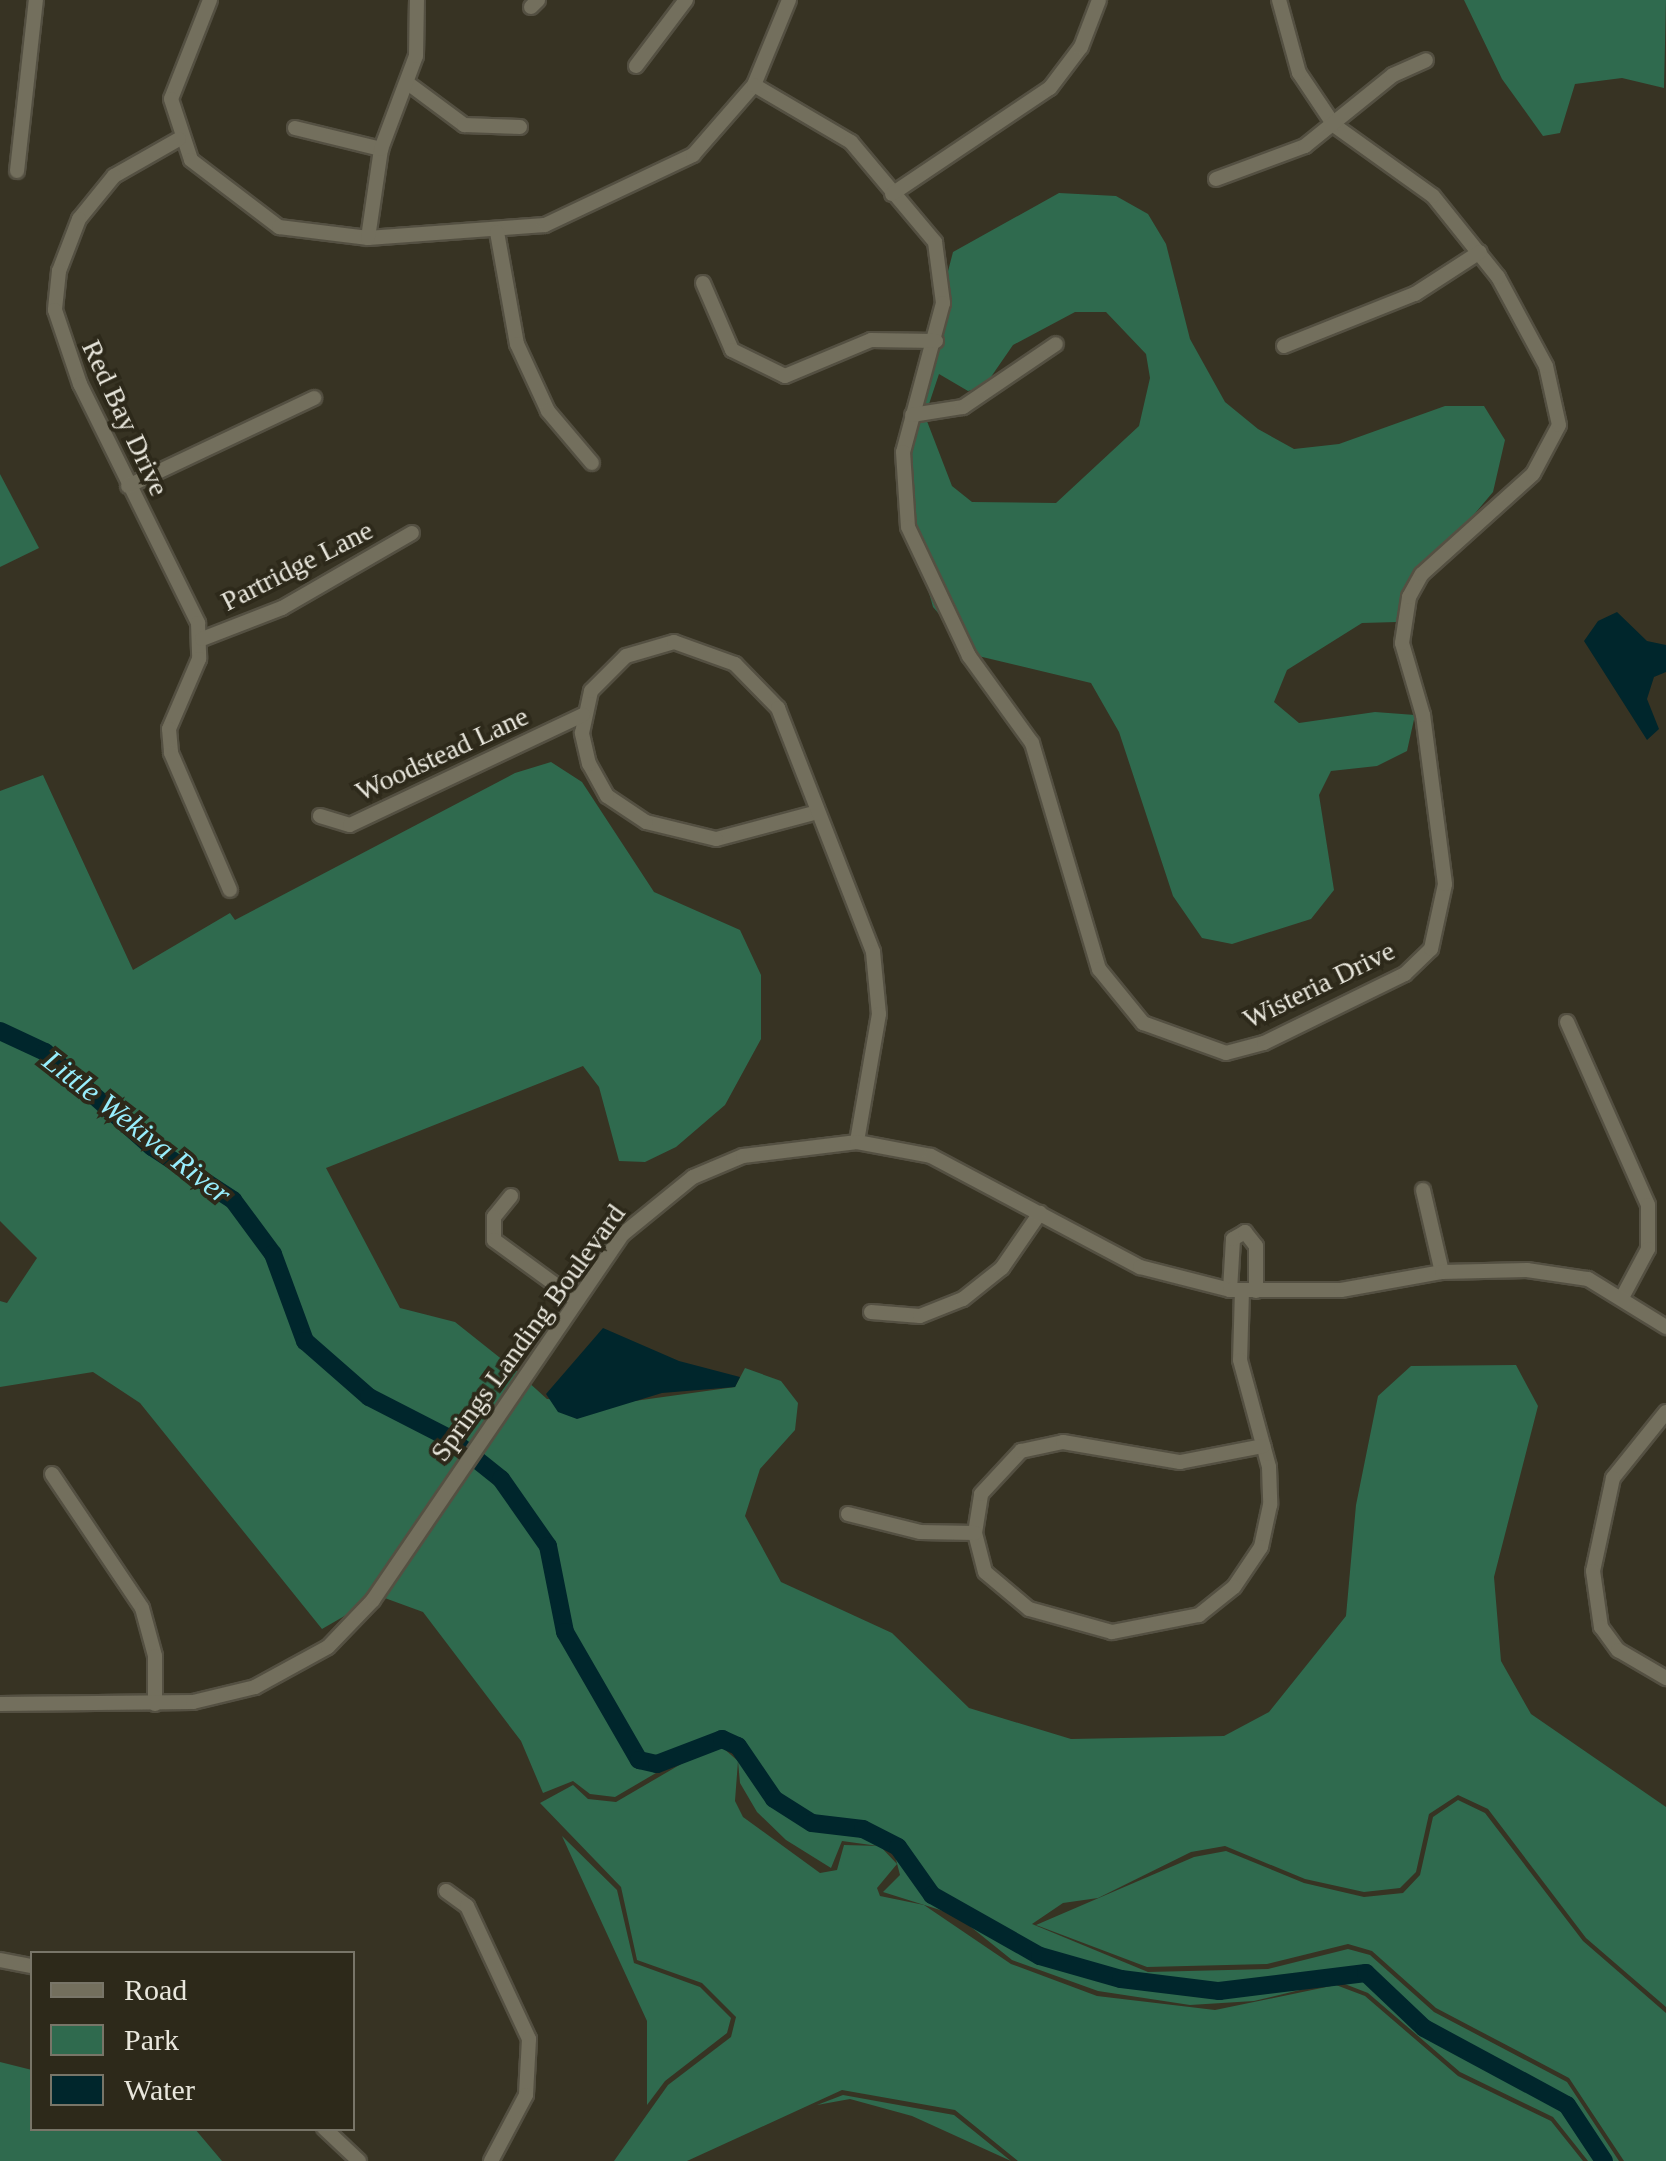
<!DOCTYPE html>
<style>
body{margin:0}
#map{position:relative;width:1666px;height:2161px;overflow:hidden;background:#373323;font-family:Georgia,serif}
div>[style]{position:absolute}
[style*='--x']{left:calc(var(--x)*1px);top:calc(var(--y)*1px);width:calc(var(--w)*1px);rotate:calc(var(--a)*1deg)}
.green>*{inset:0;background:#2f6a4e}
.water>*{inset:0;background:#00262c}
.river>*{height:18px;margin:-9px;padding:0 9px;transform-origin:9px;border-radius:9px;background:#00262c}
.roads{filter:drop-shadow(2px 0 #545042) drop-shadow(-2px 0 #545042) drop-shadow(0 2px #545042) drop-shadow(0 -2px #545042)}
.minor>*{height:14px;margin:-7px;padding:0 7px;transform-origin:7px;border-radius:7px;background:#736f5d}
span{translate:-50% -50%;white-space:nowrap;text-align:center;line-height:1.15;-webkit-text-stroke:8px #2d291a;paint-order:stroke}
.street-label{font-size:28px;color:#e9e7dd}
.water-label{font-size:30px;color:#98eefd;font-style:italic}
.legend{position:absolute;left:30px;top:1951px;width:325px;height:180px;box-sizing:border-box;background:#2d291a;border:2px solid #787568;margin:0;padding:12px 18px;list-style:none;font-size:30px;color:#e9e7dd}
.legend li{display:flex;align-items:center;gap:20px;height:50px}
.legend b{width:50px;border:2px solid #787568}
</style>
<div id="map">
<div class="green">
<div style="clip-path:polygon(1464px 0,1666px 0,1664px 88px,1622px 78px,1575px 84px,1560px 133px,1543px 136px,1502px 79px)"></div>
<div style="clip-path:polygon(evenodd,1059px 193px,1116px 196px,1148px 214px,1166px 244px,1190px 339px,1225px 402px,1258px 429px,1294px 449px,1339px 444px,1445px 406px,1484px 406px,1505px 440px,1493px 492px,1413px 587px,1397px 622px,1362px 623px,1287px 670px,1274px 702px,1299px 723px,1375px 712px,1415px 715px,1407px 751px,1377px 766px,1331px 771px,1319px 795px,1334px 890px,1311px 919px,1232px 944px,1202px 938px,1173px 896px,1119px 732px,1091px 683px,974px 655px,933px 607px,905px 508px,897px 467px,953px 252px,1059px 193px,1075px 312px,1106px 312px,1146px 354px,1150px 378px,1139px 426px,1056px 503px,972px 502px,952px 486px,925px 416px,939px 374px,968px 391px,984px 387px,1013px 345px,1075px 312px)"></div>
<div style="clip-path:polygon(0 474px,39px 548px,0 567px)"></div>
<div style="clip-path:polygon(551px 762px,582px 782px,654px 892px,740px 930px,761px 975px,761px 1039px,725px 1105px,676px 1147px,645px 1162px,619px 1161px,599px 1087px,583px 1066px,326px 1168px,400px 1308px,455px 1322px,518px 1372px,360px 1607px,322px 1629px,140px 1403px,93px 1372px,0 1387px,0 1301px,7px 1303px,37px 1258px,0 1221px,0 791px,43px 775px,133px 970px,230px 913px,235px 920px,515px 773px)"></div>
<div style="clip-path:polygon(1516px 1365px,1538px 1406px,1494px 1577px,1501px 1661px,1531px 1714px,1666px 1807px,1666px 2007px,1586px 1938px,1488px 1809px,1458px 1795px,1429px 1814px,1416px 1872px,1400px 1888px,1364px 1892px,1305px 1879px,1225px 1846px,1191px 1852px,1098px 1898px,1063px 1903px,1032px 1924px,1148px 1972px,1268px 1969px,1348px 1949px,1370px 1955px,1434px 2012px,1567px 2082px,1619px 2161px,1588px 2161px,1553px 2117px,1460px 2072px,1368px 1993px,1337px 1981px,1254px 2001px,1190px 2005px,1098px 1991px,1012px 1960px,956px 1915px,883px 1892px,900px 1875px,893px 1848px,842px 1841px,831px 1868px,786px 1840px,757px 1812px,740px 1783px,737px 1750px,724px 1744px,697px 1749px,615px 1797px,590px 1794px,573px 1781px,543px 1793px,521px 1741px,423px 1612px,382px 1597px,526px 1380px,547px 1399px,620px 1403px,735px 1387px,745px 1368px,781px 1381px,798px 1403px,795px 1430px,760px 1469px,745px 1516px,781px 1582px,892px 1633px,969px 1708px,1071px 1739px,1224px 1736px,1269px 1712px,1346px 1616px,1356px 1505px,1378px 1396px,1411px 1366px)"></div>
<div style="clip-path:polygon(723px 1748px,738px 1761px,735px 1801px,743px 1817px,820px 1873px,837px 1870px,844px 1845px,880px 1846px,897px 1864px,877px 1888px,880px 1896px,924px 1905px,1011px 1964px,1097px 1996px,1215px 2010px,1336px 1985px,1365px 1996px,1458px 2076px,1551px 2121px,1583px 2161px,1018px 2161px,955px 2110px,842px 2090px,687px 2161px,614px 2161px,668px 2085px,731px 2037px,736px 2017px,702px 1983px,637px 1960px,621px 1887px,540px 1803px,573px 1785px,588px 1799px,616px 1802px,700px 1753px)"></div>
<div style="clip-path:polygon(1458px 1800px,1485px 1813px,1583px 1941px,1666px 2013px,1666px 2161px,1624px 2161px,1569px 2078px,1436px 2008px,1372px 1951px,1348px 1944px,1267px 1964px,1147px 1967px,1036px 1925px,1194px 1857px,1226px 1851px,1304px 1883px,1364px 1897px,1403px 1893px,1420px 1875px,1433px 1817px)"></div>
<div style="clip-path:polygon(562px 1836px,617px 1890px,634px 1963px,700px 1987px,731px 2018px,727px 2033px,665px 2081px,647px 2105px,647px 2021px)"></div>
<div style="clip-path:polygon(0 2062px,32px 2070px,32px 2128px,195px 2129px,222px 2161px,0 2161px)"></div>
<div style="clip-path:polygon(843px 2095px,954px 2115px,1011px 2161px,912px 2116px,850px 2099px,817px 2105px)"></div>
</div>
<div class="water">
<div style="clip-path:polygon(1617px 612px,1647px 641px,1666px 645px,1666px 672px,1654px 677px,1647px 699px,1659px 729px,1647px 740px,1584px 641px,1598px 621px)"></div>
<div style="clip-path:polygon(603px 1328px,679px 1361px,740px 1377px,735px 1387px,662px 1393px,577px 1419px,558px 1412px,546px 1394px)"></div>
</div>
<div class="river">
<div style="--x:0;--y:1031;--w:50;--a:25"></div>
<div style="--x:45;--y:1052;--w:143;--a:41.6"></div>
<div style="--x:152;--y:1147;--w:97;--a:33.2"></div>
<div style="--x:233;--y:1200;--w:67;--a:53.5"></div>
<div style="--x:273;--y:1254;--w:93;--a:69.8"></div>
<div style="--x:305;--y:1341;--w:85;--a:41.2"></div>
<div style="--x:369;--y:1397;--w:92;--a:27.1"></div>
<div style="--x:451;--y:1439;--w:64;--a:38.7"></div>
<div style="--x:501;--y:1479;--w:82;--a:55"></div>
<div style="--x:548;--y:1546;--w:88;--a:78.8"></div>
<div style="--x:565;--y:1632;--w:148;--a:60"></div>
<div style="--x:639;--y:1760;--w:18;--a:13"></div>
<div style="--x:657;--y:1764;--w:70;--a:-21"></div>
<div style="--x:722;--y:1739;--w:17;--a:24"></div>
<div style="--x:738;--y:1746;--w:64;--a:55.8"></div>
<div style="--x:774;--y:1799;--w:45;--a:32.3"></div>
<div style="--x:812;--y:1823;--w:51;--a:6.7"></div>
<div style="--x:863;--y:1829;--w:39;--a:27"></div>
<div style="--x:898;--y:1847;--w:59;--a:54.7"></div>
<div style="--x:932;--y:1895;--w:124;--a:29.5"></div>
<div style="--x:1040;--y:1956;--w:84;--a:15.9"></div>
<div style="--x:1121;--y:1979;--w:99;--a:7"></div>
<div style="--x:1219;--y:1991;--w:148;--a:-7"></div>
<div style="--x:1366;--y:1973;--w:80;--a:43.5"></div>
<div style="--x:1424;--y:2028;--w:162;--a:28.3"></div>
<div style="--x:1567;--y:2105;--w:67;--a:56.5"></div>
</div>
<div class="roads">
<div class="minor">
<div style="--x:210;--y:0;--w:106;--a:111.5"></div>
<div style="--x:171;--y:99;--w:64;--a:71.8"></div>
<div style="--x:191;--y:160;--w:111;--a:37.3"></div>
<div style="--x:279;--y:227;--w:90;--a:7"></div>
<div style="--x:368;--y:238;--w:177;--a:-4.2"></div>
<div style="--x:545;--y:225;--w:164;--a:-25.3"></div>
<div style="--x:693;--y:155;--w:93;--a:-48.9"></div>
<div style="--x:754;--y:85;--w:92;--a:-67.6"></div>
<div style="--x:531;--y:7;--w:10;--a:-45"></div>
<div style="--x:636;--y:66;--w:83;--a:-52.9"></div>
<div style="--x:409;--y:84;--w:69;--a:36.7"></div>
<div style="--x:464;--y:125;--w:56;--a:2"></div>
<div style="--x:754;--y:85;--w:113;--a:30.4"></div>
<div style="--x:851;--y:142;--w:131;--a:50"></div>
<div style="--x:935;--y:242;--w:62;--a:82.5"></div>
<div style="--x:943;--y:303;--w:154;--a:105"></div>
<div style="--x:903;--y:452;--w:75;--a:86.2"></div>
<div style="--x:908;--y:527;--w:143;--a:64.7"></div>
<div style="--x:969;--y:656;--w:107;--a:54.1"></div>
<div style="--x:1032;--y:743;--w:236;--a:73.5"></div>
<div style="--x:1099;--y:969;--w:70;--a:50.8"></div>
<div style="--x:1143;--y:1023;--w:88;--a:19.9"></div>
<div style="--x:1226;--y:1053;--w:39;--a:-15"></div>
<div style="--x:1264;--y:1043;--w:157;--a:-26.1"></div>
<div style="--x:1405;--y:974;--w:36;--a:-44"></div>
<div style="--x:1431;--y:949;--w:66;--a:-77.8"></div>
<div style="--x:1445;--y:884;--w:170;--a:-97.4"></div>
<div style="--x:1423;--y:715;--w:75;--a:-106.3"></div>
<div style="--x:1402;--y:643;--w:47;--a:-81.3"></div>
<div style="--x:1409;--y:597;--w:26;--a:-61"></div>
<div style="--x:1422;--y:574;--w:149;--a:-42"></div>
<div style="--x:1533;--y:474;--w:55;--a:-62"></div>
<div style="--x:1559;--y:425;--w:60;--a:-102.4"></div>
<div style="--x:1546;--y:366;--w:101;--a:-118.3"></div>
<div style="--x:1498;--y:277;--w:104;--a:-128.7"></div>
<div style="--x:1433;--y:196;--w:122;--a:-144.4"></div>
<div style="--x:1334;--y:125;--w:63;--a:-123.9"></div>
<div style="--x:1299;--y:73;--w:76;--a:-105.3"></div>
<div style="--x:295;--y:128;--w:89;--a:13.7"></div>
<div style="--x:179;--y:139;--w:75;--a:150.4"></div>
<div style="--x:114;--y:176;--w:55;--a:129.1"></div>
<div style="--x:79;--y:219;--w:56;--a:111"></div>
<div style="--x:59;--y:271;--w:39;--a:96"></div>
<div style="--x:55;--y:310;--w:78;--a:71.3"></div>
<div style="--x:80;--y:384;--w:267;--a:63.7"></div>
<div style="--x:198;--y:623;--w:36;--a:88"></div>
<div style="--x:199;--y:659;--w:76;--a:113.2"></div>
<div style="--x:169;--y:729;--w:24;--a:85"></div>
<div style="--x:171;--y:753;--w:149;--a:66.7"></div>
<div style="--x:17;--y:171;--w:172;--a:-83.7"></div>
<div style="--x:1216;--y:179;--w:95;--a:-20.3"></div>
<div style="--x:1305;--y:146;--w:113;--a:-38.9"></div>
<div style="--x:1393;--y:75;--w:36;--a:-24"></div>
<div style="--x:892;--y:194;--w:190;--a:-33.9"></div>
<div style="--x:1050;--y:88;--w:51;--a:-52.9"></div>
<div style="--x:1081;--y:47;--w:50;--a:-69"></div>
<div style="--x:497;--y:232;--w:114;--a:79.9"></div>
<div style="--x:517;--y:344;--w:74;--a:65.2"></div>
<div style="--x:548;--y:411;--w:68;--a:49.8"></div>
<div style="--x:368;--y:238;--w:90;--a:-81.7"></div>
<div style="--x:381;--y:149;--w:99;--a:-69.4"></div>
<div style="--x:416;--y:56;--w:56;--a:-89"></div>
<div style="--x:703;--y:283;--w:73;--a:66.6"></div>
<div style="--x:732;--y:350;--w:59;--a:26.1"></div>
<div style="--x:785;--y:376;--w:93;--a:-22.7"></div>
<div style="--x:871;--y:340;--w:65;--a:0.9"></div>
<div style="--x:1284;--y:346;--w:141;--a:-21.7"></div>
<div style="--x:1415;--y:294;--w:77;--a:-32.9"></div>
<div style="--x:912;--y:415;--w:52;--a:-8.9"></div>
<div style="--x:963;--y:407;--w:112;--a:-34.1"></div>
<div style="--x:128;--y:486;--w:206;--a:-25.3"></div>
<div style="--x:202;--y:639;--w:86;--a:-21.2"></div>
<div style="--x:282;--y:608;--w:150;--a:-30"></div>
<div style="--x:814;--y:813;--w:101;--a:165.1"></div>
<div style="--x:716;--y:839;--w:72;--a:-166.3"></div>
<div style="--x:646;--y:822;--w:47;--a:-146.3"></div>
<div style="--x:607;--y:796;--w:37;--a:-119"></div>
<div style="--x:589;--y:764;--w:32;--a:-103"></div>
<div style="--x:582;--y:733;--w:43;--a:-77.9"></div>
<div style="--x:591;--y:691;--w:49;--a:-45"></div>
<div style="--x:626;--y:656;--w:50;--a:-16.3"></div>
<div style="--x:674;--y:642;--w:65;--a:19.8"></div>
<div style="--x:735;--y:664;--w:62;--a:45.7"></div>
<div style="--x:778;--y:708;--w:262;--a:68.7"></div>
<div style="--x:873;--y:952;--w:62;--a:84.5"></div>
<div style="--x:879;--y:1014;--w:130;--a:99.8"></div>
<div style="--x:320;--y:816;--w:31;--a:17"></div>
<div style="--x:350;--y:825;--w:258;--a:-25.3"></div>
<div style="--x:1567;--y:1022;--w:200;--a:66.1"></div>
<div style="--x:1648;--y:1205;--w:44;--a:90"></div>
<div style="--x:1648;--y:1249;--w:51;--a:118.1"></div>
<div style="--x:1423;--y:1190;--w:84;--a:77"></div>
<div style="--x:511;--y:1196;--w:27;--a:129"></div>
<div style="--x:494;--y:1217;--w:23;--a:90"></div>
<div style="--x:494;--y:1240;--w:100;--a:36.1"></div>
<div style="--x:1230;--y:1290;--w:51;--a:-86.6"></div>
<div style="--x:1233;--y:1239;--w:14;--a:-30"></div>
<div style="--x:1245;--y:1232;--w:18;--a:52"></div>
<div style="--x:1256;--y:1246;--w:45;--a:90"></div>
<div style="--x:1242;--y:1290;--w:70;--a:91.6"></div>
<div style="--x:1240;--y:1360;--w:111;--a:74.8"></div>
<div style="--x:1269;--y:1467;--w:38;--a:88"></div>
<div style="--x:1270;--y:1505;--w:43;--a:102.1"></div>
<div style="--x:1261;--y:1547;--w:48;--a:124"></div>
<div style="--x:1234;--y:1587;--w:45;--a:141.3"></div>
<div style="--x:1199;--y:1615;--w:89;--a:168.9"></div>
<div style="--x:1112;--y:1632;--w:86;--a:-164.5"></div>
<div style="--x:1029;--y:1609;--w:57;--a:-139.9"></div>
<div style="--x:985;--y:1572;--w:40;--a:-104.4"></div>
<div style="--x:975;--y:1533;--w:39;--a:-81"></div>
<div style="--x:981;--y:1494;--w:59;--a:-47.1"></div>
<div style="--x:1021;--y:1451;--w:43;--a:-12.1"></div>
<div style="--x:1063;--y:1442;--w:119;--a:9.7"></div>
<div style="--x:1180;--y:1462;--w:85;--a:-10.9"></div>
<div style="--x:871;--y:1312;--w:49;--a:4.7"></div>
<div style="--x:920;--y:1316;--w:46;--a:-21.6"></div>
<div style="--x:963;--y:1299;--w:50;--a:-38.5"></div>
<div style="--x:1002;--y:1268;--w:67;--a:-55.4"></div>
<div style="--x:1666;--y:1412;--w:85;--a:128.8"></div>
<div style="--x:1613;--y:1478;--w:95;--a:102.1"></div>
<div style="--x:1593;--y:1571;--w:57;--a:81.9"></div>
<div style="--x:1601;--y:1627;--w:29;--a:54"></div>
<div style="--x:1618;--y:1650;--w:56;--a:30.3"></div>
<div style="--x:52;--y:1474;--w:161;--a:56.1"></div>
<div style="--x:142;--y:1608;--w:50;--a:74.8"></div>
<div style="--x:155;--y:1656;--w:48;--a:90"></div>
<div style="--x:848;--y:1514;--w:74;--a:14"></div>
<div style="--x:920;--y:1532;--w:55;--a:1"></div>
<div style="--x:0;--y:1704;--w:193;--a:-0.6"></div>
<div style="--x:193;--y:1702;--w:64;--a:-13.6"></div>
<div style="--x:255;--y:1687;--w:83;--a:-28.7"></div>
<div style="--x:328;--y:1647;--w:65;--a:-46.2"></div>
<div style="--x:373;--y:1600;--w:443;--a:-55.7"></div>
<div style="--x:623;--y:1234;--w:90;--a:-39.2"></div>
<div style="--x:693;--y:1177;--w:54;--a:-22.8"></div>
<div style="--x:743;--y:1156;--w:115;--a:-7"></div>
<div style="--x:857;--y:1142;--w:75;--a:10.7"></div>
<div style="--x:931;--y:1156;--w:237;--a:28"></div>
<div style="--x:1140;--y:1267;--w:93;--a:14.3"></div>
<div style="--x:1230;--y:1290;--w:111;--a:0"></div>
<div style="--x:1341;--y:1290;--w:103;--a:-10.1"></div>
<div style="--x:1442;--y:1272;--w:85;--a:-1.3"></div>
<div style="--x:1527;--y:1270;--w:62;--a:8.4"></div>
<div style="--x:1588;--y:1279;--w:92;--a:31.6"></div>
<div style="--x:446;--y:1891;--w:26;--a:36"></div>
<div style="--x:467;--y:1906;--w:147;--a:65"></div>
<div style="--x:529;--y:2039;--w:56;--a:93.1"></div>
<div style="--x:526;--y:2095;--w:75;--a:117.9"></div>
<div style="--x:0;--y:1960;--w:33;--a:11"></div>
<div style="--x:324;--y:2128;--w:48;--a:43.3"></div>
</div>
</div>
<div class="street-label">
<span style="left:125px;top:418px;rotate:65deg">Red Bay Drive</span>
<span style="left:297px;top:566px;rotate:-27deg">Partridge Lane</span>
<span style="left:442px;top:754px;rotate:-25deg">Woodstead Lane</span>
<span style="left:1319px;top:985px;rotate:-26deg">Wisteria Drive</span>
<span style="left:528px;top:1333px;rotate:-54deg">Springs Landing Boulevard</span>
</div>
<div class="water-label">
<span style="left:137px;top:1127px;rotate:38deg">Little Wekiva River</span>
</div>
<ul class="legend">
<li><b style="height:12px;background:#736f5d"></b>Road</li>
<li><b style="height:28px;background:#2f6a4e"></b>Park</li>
<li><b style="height:28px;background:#00262c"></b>Water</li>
</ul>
</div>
